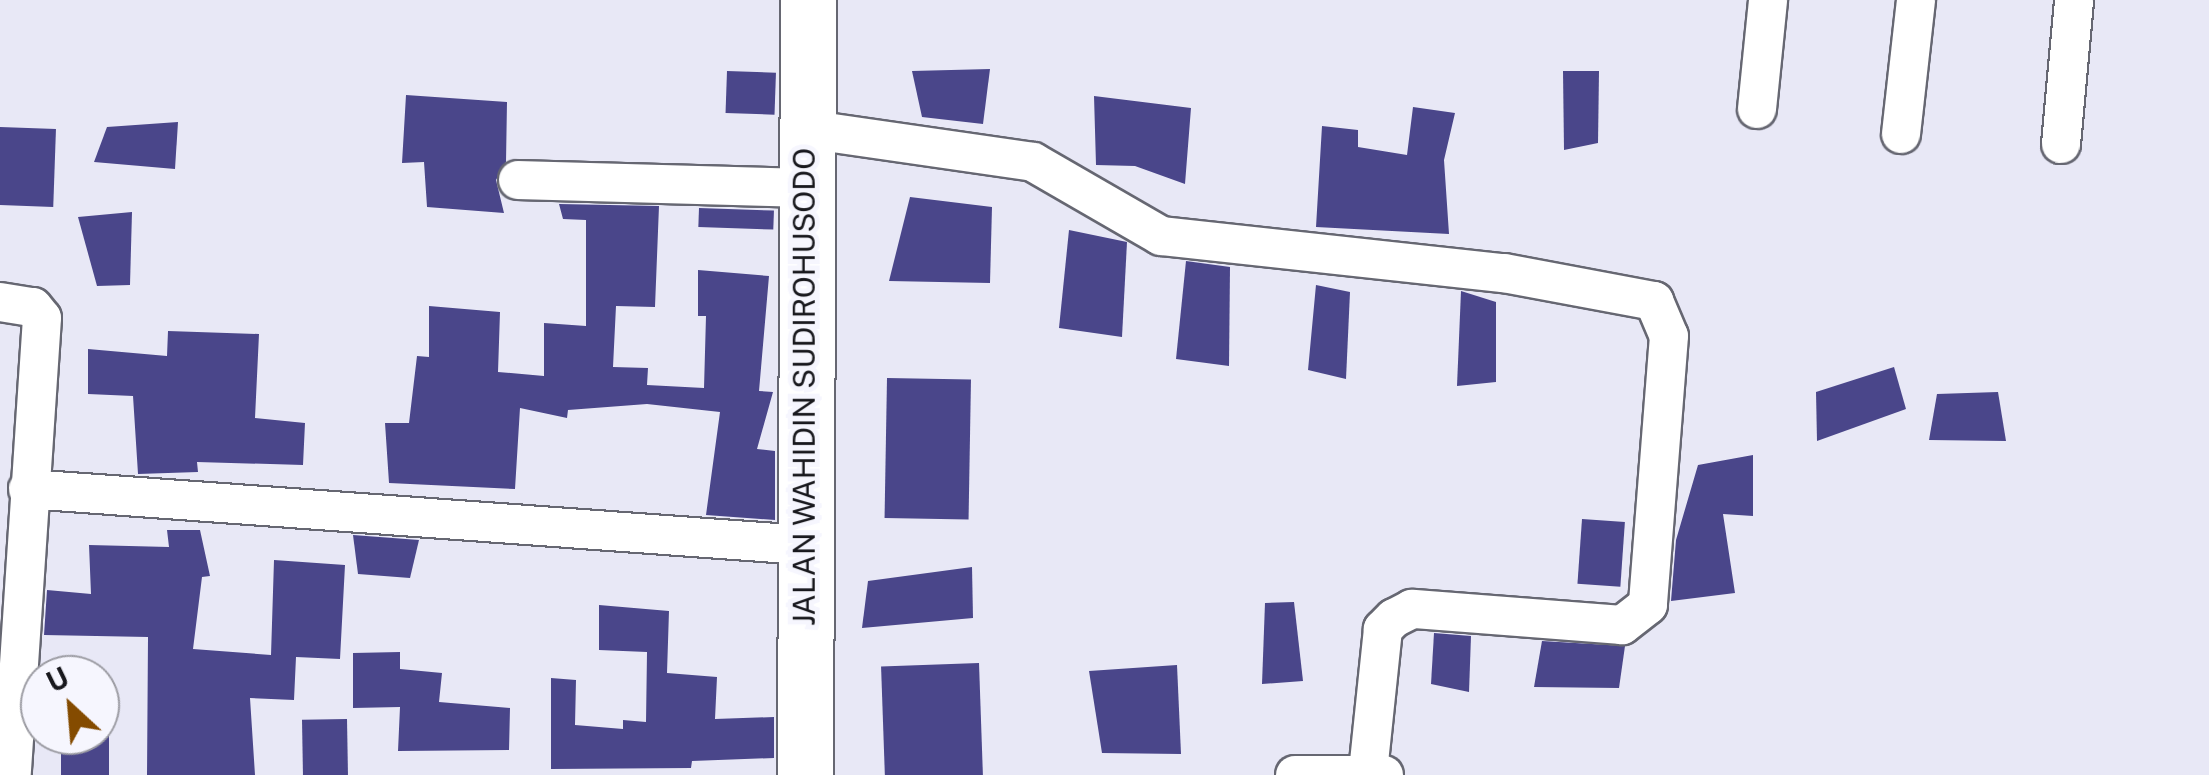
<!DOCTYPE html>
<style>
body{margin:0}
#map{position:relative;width:2209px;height:775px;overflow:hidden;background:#e8e8f6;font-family:"Public Sans",sans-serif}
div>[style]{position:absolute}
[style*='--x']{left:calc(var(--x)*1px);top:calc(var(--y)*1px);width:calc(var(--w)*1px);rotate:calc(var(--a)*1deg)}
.building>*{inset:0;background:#4a468a;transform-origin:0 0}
.roads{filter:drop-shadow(2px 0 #666772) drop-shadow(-2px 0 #666772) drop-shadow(0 2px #666772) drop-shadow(0 -2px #666772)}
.minor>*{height:38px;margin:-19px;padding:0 19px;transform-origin:19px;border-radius:19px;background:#fff}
.highway>*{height:55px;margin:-27.5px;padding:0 27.5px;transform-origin:27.5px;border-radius:27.5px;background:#fff}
span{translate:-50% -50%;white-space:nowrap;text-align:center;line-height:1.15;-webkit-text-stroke:10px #f6f6fe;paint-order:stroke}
.street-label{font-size:30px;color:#18181d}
.north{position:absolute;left:20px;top:655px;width:100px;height:100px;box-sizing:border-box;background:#f6f6fe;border:2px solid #9d9da4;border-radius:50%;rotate:334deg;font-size:28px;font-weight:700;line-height:40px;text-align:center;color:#18181d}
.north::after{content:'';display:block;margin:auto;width:35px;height:45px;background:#844b00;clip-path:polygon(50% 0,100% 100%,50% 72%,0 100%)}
</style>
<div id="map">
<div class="building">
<div style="clip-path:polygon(990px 69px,983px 124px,922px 117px,912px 71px)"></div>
<div style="left:727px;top:71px;width:49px;height:42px;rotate:2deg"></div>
<div style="clip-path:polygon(1563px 71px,1599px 71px,1598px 143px,1564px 150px)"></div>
<div style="clip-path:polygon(406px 95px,507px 102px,506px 162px,496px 180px,504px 213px,427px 207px,424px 162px,402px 163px)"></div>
<div style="clip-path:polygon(1094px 96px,1191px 108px,1185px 184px,1135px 166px,1096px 165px)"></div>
<div style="clip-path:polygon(1413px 107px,1455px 113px,1444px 160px,1449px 234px,1316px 227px,1322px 126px,1358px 130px,1358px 147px,1407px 155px)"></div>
<div style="clip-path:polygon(178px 122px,175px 169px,94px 162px,107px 127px)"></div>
<div style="left:0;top:127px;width:56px;height:78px;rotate:2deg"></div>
<div style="clip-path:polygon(910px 197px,992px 207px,990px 283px,889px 281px)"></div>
<div style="clip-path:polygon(559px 204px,659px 206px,655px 307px,616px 306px,613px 367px,648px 368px,647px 385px,704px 388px,706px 316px,698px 316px,698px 270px,769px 276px,759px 391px,773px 392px,757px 449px,775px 451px,775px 520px,706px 515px,720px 412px,647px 404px,568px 410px,567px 418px,520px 408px,515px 489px,389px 483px,385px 423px,409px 423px,417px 356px,429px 357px,429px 306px,500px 312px,498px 372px,544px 376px,544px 323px,586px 326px,586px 220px,563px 219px)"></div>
<div style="left:699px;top:208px;width:75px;height:19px;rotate:2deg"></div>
<div style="clip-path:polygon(132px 212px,130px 285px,97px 286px,78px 217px)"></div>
<div style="clip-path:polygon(1069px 230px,1127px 242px,1122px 337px,1059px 328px)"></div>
<div style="clip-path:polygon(1186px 261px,1230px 267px,1229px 366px,1176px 359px)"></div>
<div style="clip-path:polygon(1316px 285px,1350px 292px,1346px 379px,1308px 370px)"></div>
<div style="clip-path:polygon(1461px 291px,1496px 302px,1496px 382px,1457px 386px)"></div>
<div style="clip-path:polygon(168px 331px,259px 334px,255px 418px,305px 423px,303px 465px,197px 462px,198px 472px,138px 474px,133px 396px,88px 394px,88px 349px,167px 356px)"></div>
<div style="clip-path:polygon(1894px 367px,1906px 409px,1817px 441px,1816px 392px)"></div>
<div style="left:887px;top:378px;width:84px;height:140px;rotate:1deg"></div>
<div style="clip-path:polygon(1998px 392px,2006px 441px,1929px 440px,1937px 394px)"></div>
<div style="clip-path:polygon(1753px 455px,1753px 516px,1723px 514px,1735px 593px,1671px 601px,1676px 540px,1698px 465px)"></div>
<div style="left:1582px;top:519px;width:43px;height:65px;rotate:4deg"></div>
<div style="clip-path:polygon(167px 530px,200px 530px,210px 576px,202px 577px,193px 649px,271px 655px,274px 560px,345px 565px,340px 659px,296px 657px,294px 700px,250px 698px,255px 775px,147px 775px,148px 637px,44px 635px,47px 590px,91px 594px,89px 545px,169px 547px)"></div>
<div style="clip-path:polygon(353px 535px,419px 540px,410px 578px,358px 574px)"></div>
<div style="clip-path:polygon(972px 567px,973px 618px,862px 628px,868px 581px)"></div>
<div style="clip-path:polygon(1294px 602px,1303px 681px,1262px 684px,1265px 603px)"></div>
<div style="clip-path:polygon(599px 605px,669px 611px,667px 673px,717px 677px,715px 719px,774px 717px,774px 758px,692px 761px,691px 768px,551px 769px,551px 678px,576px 680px,575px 725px,623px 729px,623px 720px,646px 722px,647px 652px,599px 650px)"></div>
<div style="clip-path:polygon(1434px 633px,1471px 636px,1469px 692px,1431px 684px)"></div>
<div style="clip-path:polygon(1542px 641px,1625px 646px,1619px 688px,1534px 687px)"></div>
<div style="clip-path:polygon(400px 652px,400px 669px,442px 673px,439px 702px,510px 708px,509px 750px,398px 751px,400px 707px,353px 708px,353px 653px)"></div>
<div style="left:979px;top:663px;width:112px;height:98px;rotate:88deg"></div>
<div style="clip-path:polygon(1177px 665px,1181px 754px,1102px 753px,1089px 671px)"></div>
<div style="left:347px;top:719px;width:56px;height:45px;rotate:89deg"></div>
<div style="left:61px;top:735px;width:48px;height:40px"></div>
</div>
<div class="roads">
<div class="minor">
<div style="--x:1757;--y:109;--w:110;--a:-84.2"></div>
<div style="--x:805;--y:129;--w:230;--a:8.2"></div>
<div style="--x:1033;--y:162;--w:148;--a:30"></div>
<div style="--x:1161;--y:236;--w:345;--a:6.2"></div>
<div style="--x:1504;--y:273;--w:153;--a:10.6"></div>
<div style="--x:1654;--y:301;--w:38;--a:67"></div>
<div style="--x:1669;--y:336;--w:270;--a:94.5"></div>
<div style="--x:1648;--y:605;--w:33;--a:142"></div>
<div style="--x:1622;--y:625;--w:211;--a:-175.6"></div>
<div style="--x:1412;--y:609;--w:20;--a:153"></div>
<div style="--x:1394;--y:618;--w:16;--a:135"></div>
<div style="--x:1383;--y:629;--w:143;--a:96"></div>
<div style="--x:1901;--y:134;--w:135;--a:-83.6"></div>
<div style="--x:2061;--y:144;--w:145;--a:-84.8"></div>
<div style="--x:518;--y:180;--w:287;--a:1.6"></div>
<div style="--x:0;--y:302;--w:33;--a:9"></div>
<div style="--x:33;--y:307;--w:14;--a:51"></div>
<div style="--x:42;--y:318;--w:458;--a:93.8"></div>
<div style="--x:28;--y:489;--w:777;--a:4.13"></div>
<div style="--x:1295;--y:775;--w:89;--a:0"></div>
</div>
<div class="highway">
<div style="--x:805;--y:775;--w:775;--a:-89.78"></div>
</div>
</div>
<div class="street-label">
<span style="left:804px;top:387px;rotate:-90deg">JALAN WAHIDIN SUDIROHUSODO</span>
</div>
<div class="north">U</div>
</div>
